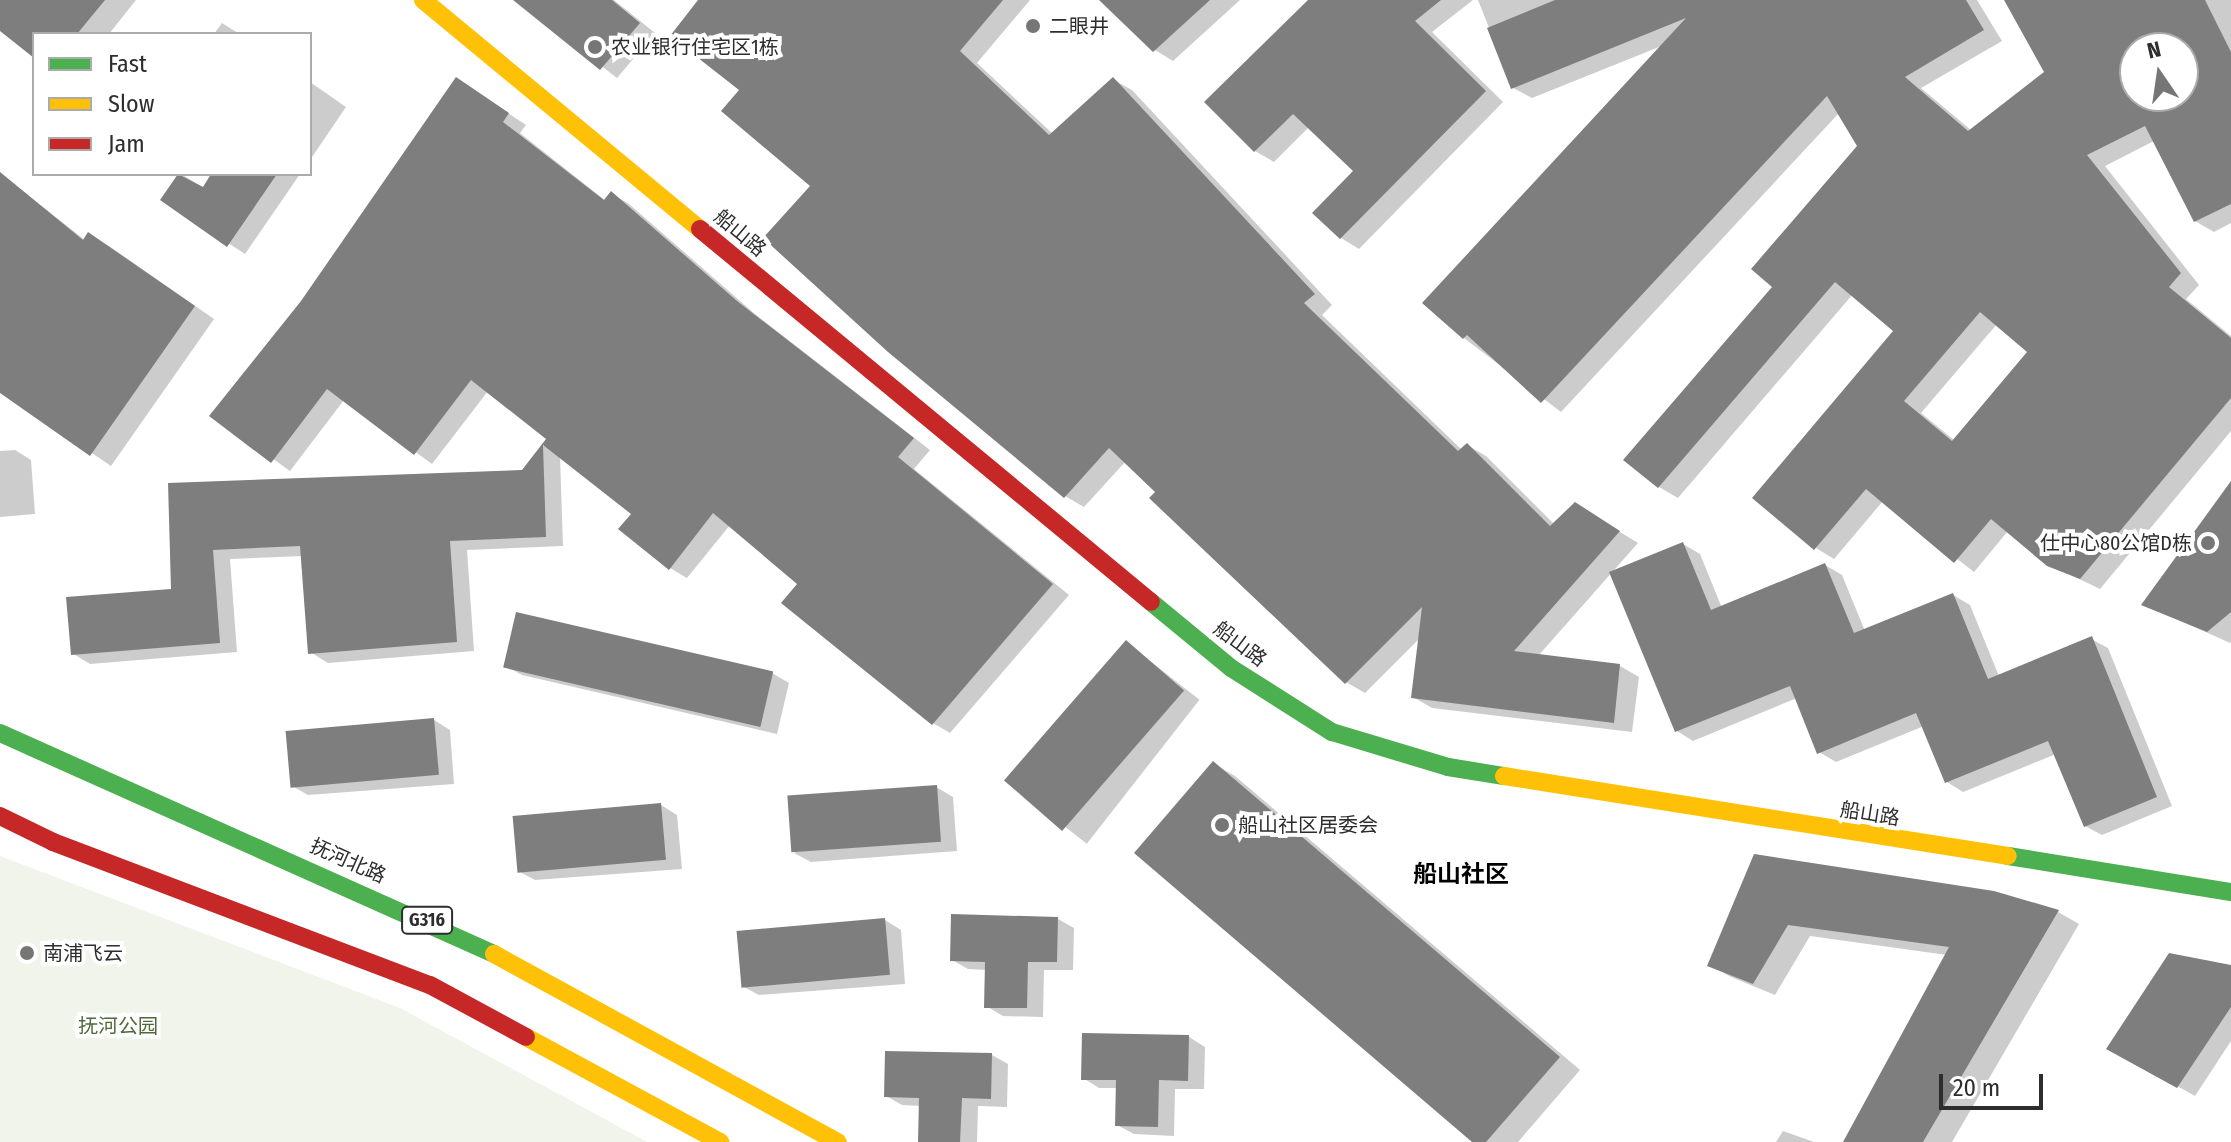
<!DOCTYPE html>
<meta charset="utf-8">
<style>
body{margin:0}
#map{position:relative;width:2231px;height:1142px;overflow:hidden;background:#fff;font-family:"Fira Sans Condensed","Noto Sans SC",sans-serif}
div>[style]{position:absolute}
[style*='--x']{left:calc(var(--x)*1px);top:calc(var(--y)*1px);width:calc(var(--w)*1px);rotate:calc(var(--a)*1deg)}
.green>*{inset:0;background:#f0f4eb}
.shadow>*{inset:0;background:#0003;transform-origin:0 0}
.building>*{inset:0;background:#7e7e7e;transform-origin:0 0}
.fast>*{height:18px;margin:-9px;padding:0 9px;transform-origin:9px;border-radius:9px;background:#4caf50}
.slow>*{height:18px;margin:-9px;padding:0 9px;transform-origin:9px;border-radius:9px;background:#ffc107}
.jam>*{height:18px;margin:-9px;padding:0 9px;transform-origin:9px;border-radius:9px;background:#c62828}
.dots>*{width:22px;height:22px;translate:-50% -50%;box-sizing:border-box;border:4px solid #fff;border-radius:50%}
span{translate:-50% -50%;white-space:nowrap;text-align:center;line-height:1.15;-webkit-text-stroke:8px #fff;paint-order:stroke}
.shield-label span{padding:2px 6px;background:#fff;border:2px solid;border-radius:6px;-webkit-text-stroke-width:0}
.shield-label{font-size:18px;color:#2d2d2d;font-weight:700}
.poi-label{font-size:20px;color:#2d2d2d}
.left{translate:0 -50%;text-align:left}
.right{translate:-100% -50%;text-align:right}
.street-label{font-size:20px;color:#2d2d2d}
.park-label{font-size:20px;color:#50693a}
.quarter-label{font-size:24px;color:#000;font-weight:700}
.legend{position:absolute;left:32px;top:32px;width:280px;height:144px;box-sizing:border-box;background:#fff;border:2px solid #ababab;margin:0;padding:10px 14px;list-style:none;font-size:24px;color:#2d2d2d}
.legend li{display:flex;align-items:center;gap:16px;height:40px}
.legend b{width:40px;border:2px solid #ababab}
.north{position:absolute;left:2119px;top:32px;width:80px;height:80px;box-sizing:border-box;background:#fff;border:2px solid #ababab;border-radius:50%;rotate:347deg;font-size:22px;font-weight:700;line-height:32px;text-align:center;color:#2d2d2d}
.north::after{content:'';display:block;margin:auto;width:28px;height:36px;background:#767676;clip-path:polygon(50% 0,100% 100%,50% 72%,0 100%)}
.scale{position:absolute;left:1939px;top:1074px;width:104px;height:36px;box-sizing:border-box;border:4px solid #2d2d2d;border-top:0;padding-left:10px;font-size:24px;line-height:28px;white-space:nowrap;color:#2d2d2d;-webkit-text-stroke:6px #fff;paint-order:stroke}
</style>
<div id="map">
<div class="green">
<div style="clip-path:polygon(0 856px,400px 1008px,647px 1142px,0 1142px)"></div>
</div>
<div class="shadow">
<div style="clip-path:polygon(0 0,136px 0,109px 34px,34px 34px,34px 55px,0 28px)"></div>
<div style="clip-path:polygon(516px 0,614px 0,655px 33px,617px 78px)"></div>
<div style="clip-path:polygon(701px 0,1030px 0,977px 63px,1053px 134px,1114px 80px,1132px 90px,1332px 305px,1322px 315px,1462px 450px,1467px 445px,1486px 456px,1555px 525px,1594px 516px,1638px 543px,1538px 656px,1620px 666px,1639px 677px,1632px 732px,1432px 708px,1413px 697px,1420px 638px,1365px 693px,1346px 682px,1126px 461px,1084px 507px,1065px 496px,813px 186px,741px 90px)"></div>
<div style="clip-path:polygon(1125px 0,1240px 0,1173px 61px,1155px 50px)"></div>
<div style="clip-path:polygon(1334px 0,1473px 0,1432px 32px,1503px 102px,1359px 249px,1341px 238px,1356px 171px,1309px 127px,1274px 162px,1255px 151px,1207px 102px)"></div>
<div style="clip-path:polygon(evenodd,1478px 0,1977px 0,2002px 41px,1921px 88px,1972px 131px,2046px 72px,2018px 0,2231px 0,2231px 223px,2214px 232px,2195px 221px,2154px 141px,2105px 166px,2199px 285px,2186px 299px,2231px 336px,2231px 431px,2100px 589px,2048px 564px,2008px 531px,1974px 572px,1883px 501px,1834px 559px,1816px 548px,1896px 331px,1853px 294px,1678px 498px,1659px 487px,1859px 146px,1839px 113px,1561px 412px,1464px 338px,1664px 45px,1532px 98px,1513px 88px,1478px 0,2135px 48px,2183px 48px,2183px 96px,2135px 96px,2135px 48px,1478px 0,1997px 324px,2030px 351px,1954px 440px,1921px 413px,1997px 324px)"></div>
<div style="clip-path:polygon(222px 23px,238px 33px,240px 34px,214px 34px)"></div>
<div style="clip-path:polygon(310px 82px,346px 107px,310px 160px)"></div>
<div style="clip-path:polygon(474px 90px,526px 125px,520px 133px,606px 201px,612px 194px,629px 204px,755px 314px,930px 450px,914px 469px,1069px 595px,950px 733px,933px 723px,800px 584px,730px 525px,687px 578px,670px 568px,633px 513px,560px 456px,563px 546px,467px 550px,474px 651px,328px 663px,310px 652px,303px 556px,230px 559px,237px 652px,90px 664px,72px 653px,173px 591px,170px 485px,523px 472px,549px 439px,488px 391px,432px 464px,344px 400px,290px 471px,212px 415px)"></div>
<div style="clip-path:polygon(181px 174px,204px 188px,214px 174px,300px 174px,245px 254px,163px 200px)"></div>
<div style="clip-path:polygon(12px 183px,85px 240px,89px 235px,109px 246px,214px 319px,111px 466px,0 391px,0 197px)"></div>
<div style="clip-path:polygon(15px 450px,31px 460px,35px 514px,0 517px,0 451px)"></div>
<div style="clip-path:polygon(2231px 485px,2231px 642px,2230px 643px,2144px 604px)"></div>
<div style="clip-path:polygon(1683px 544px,1700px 554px,1722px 608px,1825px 565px,1842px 575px,1865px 631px,1953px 595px,1970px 605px,1999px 676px,2091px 639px,2108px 648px,2172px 806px,2102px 835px,2085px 826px,2056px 754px,1963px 792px,1947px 782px,1924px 726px,1836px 762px,1819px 752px,1797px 698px,1693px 741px,1677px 731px)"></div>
<div style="left:1127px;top:643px;width:92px;height:183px;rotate:38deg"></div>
<div style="clip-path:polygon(506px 666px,772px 673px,789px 683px,777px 734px,522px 675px)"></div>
<div style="clip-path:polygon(434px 720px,450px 730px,454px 784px,308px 795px,292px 786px)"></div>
<div style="clip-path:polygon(1214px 764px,1235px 776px,1580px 1070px,1518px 1142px,1475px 1142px)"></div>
<div style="clip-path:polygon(936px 787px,953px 797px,957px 851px,811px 862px,794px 853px)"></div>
<div style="clip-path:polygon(661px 805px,677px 815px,682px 869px,535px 880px,518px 871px)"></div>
<div style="clip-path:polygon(1756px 856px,1994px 893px,2058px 912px,2079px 924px,1952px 1142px,1845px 1142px,1947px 955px,1810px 936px,1775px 995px,1731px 977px,1710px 965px)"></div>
<div style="clip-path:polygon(1058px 919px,1074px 928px,1073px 970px,1044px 970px,1043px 1017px,1003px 1016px,986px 1006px,987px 970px,968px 969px,952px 960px)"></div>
<div style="clip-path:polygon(885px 920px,901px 930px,905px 984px,759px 995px,742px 986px)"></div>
<div style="clip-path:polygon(2231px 967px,2231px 1041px,2195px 1096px,2109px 1048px)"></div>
<div style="clip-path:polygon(1189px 1037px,1205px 1047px,1204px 1089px,1175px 1089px,1174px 1136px,1134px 1134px,1117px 1125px,1118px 1088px,1099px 1088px,1083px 1078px)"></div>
<div style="clip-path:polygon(992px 1055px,1008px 1064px,1007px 1107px,978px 1106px,977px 1142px,920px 1142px,921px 1106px,902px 1105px,886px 1096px)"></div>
<div style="clip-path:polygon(1783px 1131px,1814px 1142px,1776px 1142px)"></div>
</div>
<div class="building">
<div style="clip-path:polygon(0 0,105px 0,77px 34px,34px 34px,34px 58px,0 31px)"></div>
<div style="clip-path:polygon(513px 0,612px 0,640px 23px,600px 70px)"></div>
<div style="clip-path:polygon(698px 0,1003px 0,960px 51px,1049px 135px,1113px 77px,1315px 294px,1304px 303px,1458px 451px,1467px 443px,1550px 526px,1575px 502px,1620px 531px,1514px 651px,1620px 664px,1614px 723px,1411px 698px,1422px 607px,1345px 684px,1149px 498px,1155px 492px,1109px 448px,1064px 498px,888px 352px,763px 238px,810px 186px,721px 111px,739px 90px,670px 36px)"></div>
<div style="clip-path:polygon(1099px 0,1210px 0,1153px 52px)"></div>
<div style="clip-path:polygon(1308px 0,1441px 0,1415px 21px,1486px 91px,1340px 239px,1312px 213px,1353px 171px,1293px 114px,1254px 152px,1204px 102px)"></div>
<div style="clip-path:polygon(evenodd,1555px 0,1966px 0,1984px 30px,1905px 77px,1968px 131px,2044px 72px,2004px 0,2205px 0,2231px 52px,2231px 204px,2194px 222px,2145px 126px,2087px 155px,2181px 273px,2169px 287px,2231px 338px,2231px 398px,2080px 579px,2047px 566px,1991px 519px,1954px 563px,1866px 489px,1814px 550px,1752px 498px,1893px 331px,1835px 282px,1658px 488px,1623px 460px,1772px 287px,1751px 269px,1857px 146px,1827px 96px,1541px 403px,1467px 335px,1463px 339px,1422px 303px,1686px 18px,1511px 89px,1487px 28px,1555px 0,2135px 48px,2183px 48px,2183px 96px,2135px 96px,2135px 48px,1555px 0,1980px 312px,2027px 352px,1952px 441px,1904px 401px,1980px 312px)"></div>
<div style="clip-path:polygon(456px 77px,509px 113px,503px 122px,604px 200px,611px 191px,737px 301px,914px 438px,898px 457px,1053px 584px,932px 725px,781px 603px,797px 584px,713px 513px,669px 570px,618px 529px,631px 514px,543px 445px,546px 537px,450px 541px,457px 642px,308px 654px,300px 546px,213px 550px,220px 643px,71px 655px,66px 597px,171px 589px,168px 483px,522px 470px,546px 439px,471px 380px,414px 455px,327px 389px,271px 463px,209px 416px,301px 301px)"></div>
<div style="clip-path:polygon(0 172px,83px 240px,88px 232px,195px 306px,90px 456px,0 393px)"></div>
<div style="clip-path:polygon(178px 174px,203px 187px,211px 174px,277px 174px,227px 247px,160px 200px)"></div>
<div style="clip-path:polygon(2231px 481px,2231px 612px,2207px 632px,2141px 605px)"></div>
<div style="clip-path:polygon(1683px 542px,1711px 610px,1825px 563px,1854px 633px,1953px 593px,1988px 679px,2092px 636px,2157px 797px,2084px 827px,2048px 741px,1945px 783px,1916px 713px,1817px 754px,1790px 686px,1675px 732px,1609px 572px)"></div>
<div style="left:516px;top:612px;width:264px;height:57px;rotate:13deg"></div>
<div style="left:1126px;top:640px;width:77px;height:186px;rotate:41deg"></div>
<div style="left:434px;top:718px;width:57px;height:149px;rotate:85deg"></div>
<div style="clip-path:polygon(1213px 761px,1560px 1057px,1486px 1142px,1472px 1142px,1134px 853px)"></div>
<div style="left:937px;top:785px;width:57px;height:150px;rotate:86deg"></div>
<div style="left:661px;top:803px;width:57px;height:149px;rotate:85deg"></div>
<div style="clip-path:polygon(1754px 854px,1994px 891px,2059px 910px,1923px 1142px,1843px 1142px,1949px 947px,1788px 925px,1753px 984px,1707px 966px)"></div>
<div style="clip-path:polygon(951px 914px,1058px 917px,1057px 962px,1028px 962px,1027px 1008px,984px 1008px,985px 962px,950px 961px)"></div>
<div style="left:885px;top:918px;width:57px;height:149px;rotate:85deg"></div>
<div style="clip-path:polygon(2169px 953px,2231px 965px,2231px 1007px,2177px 1088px,2106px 1049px)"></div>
<div style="clip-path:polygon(1082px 1033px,1189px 1035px,1188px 1081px,1159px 1080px,1158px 1127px,1115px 1126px,1116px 1080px,1081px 1080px)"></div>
<div style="clip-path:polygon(885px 1051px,992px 1053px,991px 1099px,962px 1098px,960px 1142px,918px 1142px,919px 1098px,884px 1097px)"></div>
</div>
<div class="fast">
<div style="--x:1151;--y:602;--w:104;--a:39.5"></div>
<div style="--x:1231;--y:668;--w:120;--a:32.4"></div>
<div style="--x:1332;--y:732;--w:121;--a:16.8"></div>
<div style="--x:1448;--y:767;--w:57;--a:9.1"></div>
<div style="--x:0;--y:733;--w:541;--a:24.1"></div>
<div style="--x:2008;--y:856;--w:226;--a:9.2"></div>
</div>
<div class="slow">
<div style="--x:423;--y:0;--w:359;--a:39.6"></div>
<div style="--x:1504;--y:776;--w:510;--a:9.02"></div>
<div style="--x:494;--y:954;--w:392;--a:28.7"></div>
<div style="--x:526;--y:1037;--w:221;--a:28.4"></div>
</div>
<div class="jam">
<div style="--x:700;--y:229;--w:585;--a:39.59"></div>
<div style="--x:0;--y:816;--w:59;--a:26.1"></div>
<div style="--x:53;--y:842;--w:403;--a:20.8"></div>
<div style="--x:430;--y:985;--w:109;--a:28.4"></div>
</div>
<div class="dots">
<div style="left:1033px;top:26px;background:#767676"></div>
<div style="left:595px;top:47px;background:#767676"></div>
<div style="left:2208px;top:543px;background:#767676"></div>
<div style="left:1222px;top:825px;background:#767676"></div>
<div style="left:27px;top:953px;background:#767676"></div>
</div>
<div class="shield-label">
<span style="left:427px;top:920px">G316</span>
</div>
<div class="poi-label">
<span class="left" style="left:1049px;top:26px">二眼井</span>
<span class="left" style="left:611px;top:47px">农业银行住宅区1栋</span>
<span class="right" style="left:2192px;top:543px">仕中心80公馆D栋</span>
<span class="left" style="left:1238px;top:825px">船山社区居委会</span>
<span class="left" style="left:43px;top:953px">南浦飞云</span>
</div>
<div class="street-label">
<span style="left:740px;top:233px;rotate:40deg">船山路</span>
<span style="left:1240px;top:644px;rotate:37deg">船山路</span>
<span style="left:1870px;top:814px;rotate:9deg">船山路</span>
<span style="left:348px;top:861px;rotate:24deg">抚河北路</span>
</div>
<div class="park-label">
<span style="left:118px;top:1026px">抚河公园</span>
</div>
<div class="quarter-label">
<span style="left:1461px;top:875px">船山社区</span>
</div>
<ul class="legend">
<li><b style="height:10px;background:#4caf50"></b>Fast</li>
<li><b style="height:10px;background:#ffc107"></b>Slow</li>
<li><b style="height:10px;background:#c62828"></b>Jam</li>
</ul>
<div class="north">N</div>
<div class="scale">20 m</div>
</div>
